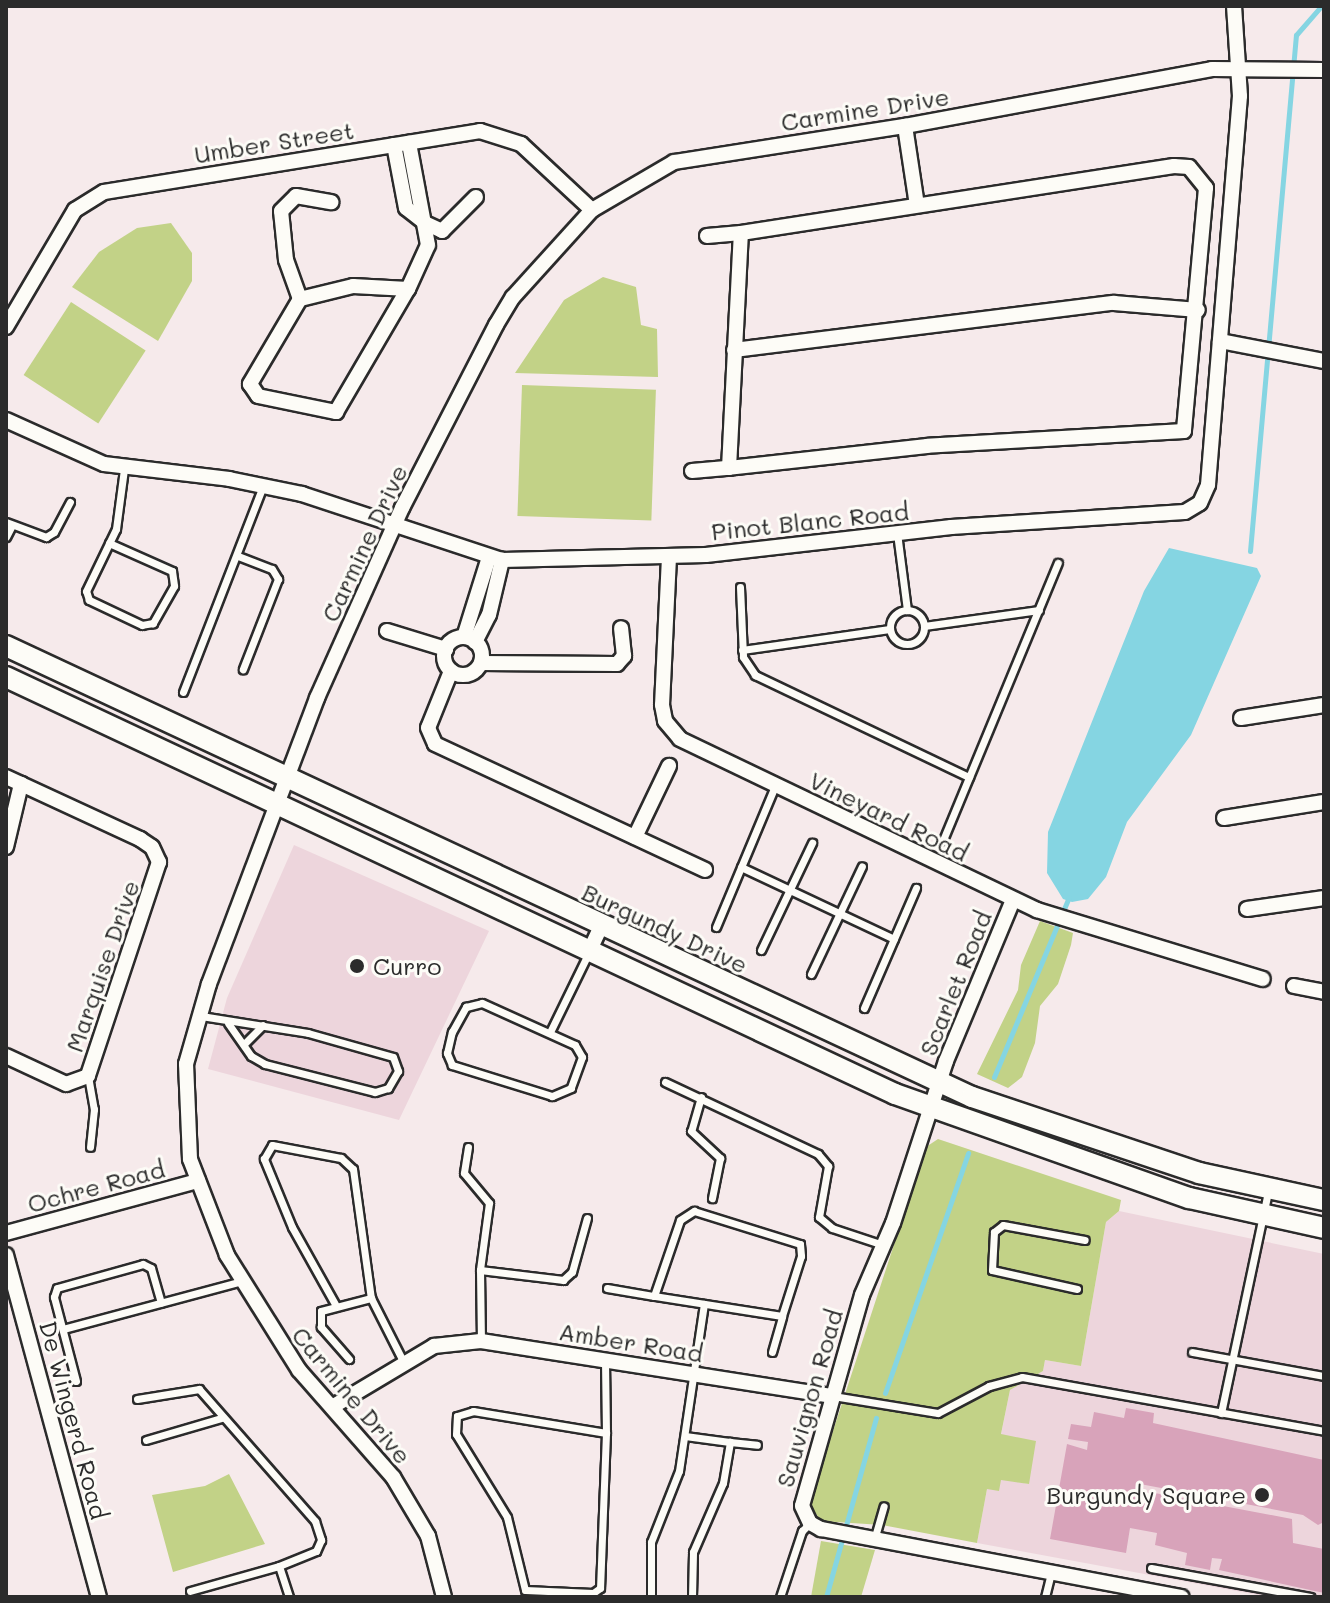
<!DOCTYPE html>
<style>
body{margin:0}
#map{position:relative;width:1330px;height:1603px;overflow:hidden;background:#f6eaeb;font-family:Mali,sans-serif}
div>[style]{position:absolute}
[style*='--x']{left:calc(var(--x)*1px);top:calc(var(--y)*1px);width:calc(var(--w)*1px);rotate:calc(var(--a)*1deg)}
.built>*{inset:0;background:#edd5dc}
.green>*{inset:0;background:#c2d287;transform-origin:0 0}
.water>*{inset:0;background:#85d5e2}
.stream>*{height:5px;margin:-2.5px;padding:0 2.5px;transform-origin:2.5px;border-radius:2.5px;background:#85d5e2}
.building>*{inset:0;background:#d8a3ba}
.roads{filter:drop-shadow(2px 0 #2b2b2b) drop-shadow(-2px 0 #2b2b2b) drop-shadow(0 2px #2b2b2b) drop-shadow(0 -2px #2b2b2b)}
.service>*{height:7px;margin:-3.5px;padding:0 3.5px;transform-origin:3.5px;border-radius:3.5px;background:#fdfcf7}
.service>.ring{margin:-3.5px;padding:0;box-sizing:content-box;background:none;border:7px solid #fdfcf7;border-radius:50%}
.minor>*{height:14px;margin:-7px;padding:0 7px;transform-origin:7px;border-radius:7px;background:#fdfcf7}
.minor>.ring{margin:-7px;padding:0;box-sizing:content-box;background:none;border:14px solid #fdfcf7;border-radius:50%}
.secondary>*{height:20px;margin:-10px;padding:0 10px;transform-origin:10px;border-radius:10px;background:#fdfcf7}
.dots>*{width:22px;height:22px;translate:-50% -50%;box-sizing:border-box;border:4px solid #fdfcf7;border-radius:50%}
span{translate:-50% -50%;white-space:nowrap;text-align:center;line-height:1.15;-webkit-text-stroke:6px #fdfcf7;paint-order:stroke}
.street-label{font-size:24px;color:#2b2b2b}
.poi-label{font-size:24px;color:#2b2b2b}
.left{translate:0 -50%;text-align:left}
.right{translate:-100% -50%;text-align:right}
.frame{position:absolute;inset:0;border:8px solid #2b2b2b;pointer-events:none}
</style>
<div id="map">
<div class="built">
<div style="clip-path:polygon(294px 845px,489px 931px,399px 1120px,208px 1069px,227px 998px)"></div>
<div style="clip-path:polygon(1119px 1211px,1324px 1254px,1324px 1597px,1269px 1597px,977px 1543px,987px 1489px,1001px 1479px,1029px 1484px,1001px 1435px,1010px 1390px,1043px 1371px,1045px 1360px,1081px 1366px,1106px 1222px)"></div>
</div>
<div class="green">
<div style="clip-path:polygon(171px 223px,192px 253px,192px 281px,158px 341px,72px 287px,99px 252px,137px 228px)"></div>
<div style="clip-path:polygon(603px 277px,636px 287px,641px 325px,657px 329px,658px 377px,515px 373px,564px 300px)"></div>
<div style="left:71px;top:302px;width:89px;height:87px;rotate:33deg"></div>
<div style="left:522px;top:385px;width:134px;height:131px;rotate:2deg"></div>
<div style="clip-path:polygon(1040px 921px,1073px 933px,1071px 945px,1058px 984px,1040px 1006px,1035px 1043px,1022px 1077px,1008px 1088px,977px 1074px,1018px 990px,1021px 965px)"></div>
<div style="clip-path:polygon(938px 1139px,1121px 1200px,1119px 1211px,1106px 1222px,1081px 1366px,1045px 1360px,1043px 1371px,1010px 1390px,1001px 1434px,1036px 1441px,1029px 1484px,1001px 1480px,999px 1491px,987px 1489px,977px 1543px,882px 1525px,821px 1521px,809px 1504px,926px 1147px)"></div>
<div style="clip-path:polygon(229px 1474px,265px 1544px,173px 1572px,152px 1495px,205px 1486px)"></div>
<div style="clip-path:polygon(821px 1541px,875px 1550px,861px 1597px,811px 1597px)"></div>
</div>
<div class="water">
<div style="clip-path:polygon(1169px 548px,1257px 568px,1261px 576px,1191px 735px,1127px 822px,1106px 877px,1088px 899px,1072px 902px,1063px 899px,1047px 873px,1048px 832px,1144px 591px)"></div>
</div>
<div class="stream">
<div style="--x:1250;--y:551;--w:518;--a:-84.91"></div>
<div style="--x:1296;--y:35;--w:38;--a:-49"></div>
<div style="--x:994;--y:1077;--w:195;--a:-67.4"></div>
<div style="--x:885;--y:1393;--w:254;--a:-70.9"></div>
<div style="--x:826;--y:1597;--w:186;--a:-74.4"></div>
</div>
<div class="building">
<div style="clip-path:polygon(1126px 1408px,1154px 1413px,1153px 1423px,1324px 1460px,1324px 1522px,1318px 1525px,1303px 1515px,1140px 1484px,1139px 1490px,1292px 1519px,1293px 1543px,1324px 1549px,1324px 1593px,1219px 1570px,1222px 1559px,1212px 1558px,1210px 1570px,1185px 1565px,1187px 1553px,1155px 1545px,1157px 1533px,1130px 1528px,1126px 1553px,1050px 1539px,1067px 1444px,1087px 1450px,1088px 1442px,1068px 1439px,1071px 1424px,1091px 1427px,1094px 1412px,1124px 1418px)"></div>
</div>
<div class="roads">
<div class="service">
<div style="--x:6;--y:522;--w:43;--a:20.6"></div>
<div style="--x:46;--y:537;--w:9;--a:-32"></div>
<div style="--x:54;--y:532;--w:34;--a:-62"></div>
<div style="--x:897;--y:533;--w:78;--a:82.6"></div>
<div style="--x:6;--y:537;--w:13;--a:-63"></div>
<div style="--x:109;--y:543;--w:69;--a:24"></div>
<div style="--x:172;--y:571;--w:15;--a:82"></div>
<div style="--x:174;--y:586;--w:43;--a:119.6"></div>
<div style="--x:153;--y:623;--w:11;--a:170"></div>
<div style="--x:142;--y:625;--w:59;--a:-154.7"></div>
<div style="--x:89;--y:600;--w:9;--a:-108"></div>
<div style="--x:86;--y:591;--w:69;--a:-64.2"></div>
<div style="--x:116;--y:529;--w:61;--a:-82.4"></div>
<div style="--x:238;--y:556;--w:36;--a:21"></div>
<div style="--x:272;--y:569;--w:12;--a:59"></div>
<div style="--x:278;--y:579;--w:97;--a:111.3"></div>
<div style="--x:740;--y:587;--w:70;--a:87.5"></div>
<div style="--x:743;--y:657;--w:22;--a:56"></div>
<div style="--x:755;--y:675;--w:237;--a:25.5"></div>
<div class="ring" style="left:890px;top:610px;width:27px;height:27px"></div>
<div style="--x:924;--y:626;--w:116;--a:-7.9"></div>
<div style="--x:742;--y:650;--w:149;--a:-8.1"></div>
<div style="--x:183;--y:692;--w:221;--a:-68.8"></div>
<div style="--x:943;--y:840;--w:300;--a:-67.5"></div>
<div style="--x:741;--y:867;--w:169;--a:25.2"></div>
<div style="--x:716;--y:927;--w:153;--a:-67.3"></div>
<div style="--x:761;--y:950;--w:119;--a:-64.5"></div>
<div style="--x:811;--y:974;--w:119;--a:-64.7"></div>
<div style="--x:482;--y:1003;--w:102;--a:24.3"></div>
<div style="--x:575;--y:1045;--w:14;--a:60"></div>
<div style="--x:582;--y:1057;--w:33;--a:110"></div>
<div style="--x:571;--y:1088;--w:21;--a:157"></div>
<div style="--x:552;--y:1096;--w:105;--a:-162.8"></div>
<div style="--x:452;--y:1065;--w:13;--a:-113"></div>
<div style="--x:447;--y:1053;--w:22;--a:-77"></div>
<div style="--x:452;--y:1032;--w:29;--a:-61"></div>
<div style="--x:466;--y:1007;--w:16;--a:-14"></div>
<div style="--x:864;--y:1008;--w:131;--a:-66.6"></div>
<div style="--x:201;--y:1016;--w:108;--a:9"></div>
<div style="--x:308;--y:1033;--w:88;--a:15.8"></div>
<div style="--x:393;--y:1057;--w:15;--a:70"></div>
<div style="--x:398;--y:1071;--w:20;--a:120"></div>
<div style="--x:388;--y:1088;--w:14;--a:163"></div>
<div style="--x:375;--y:1092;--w:114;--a:-165.7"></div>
<div style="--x:265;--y:1064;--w:16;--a:-150"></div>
<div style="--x:251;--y:1056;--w:40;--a:-124.9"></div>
<div style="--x:551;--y:1030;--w:85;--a:-64"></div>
<div style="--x:245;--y:1043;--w:25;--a:-45"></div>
<div style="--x:88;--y:1076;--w:34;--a:80"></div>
<div style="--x:94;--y:1109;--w:38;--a:96"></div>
<div style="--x:665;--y:1082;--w:169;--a:25.2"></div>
<div style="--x:818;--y:1154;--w:16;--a:50"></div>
<div style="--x:828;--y:1166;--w:52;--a:100"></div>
<div style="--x:819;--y:1217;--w:17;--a:40"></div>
<div style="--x:832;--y:1228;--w:54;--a:18.4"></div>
<div style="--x:701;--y:1097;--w:35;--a:106"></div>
<div style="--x:691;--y:1131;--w:40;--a:43"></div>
<div style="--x:720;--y:1158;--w:41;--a:101.3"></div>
<div style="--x:468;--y:1147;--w:26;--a:99"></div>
<div style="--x:464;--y:1173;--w:39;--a:50"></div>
<div style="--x:489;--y:1203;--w:68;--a:97.7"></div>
<div style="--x:480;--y:1270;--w:71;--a:89.2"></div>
<div style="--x:694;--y:1211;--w:111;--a:17.3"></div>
<div style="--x:800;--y:1244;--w:12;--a:85"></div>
<div style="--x:801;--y:1256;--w:63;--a:107.6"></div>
<div style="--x:782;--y:1316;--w:130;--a:-171.1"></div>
<div style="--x:654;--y:1296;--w:80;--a:-71.1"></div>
<div style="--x:680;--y:1220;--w:17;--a:-33"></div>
<div style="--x:480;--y:1270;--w:84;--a:6.9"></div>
<div style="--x:563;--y:1280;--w:12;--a:-42"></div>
<div style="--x:572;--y:1272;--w:56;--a:-74.5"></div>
<div style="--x:607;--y:1288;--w:48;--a:9.7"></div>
<div style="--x:1077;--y:1289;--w:87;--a:-167.4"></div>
<div style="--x:992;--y:1270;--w:38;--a:-87"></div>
<div style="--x:994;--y:1232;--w:11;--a:-38"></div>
<div style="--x:1003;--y:1225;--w:83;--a:10.4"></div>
<div style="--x:335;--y:1304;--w:88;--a:-119.2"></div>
<div style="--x:292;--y:1227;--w:74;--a:-112.4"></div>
<div style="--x:264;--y:1159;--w:16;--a:-60"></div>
<div style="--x:272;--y:1145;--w:70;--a:10.7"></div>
<div style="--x:341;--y:1158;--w:16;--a:43"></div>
<div style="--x:353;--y:1169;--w:130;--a:82.1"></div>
<div style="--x:371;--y:1298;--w:73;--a:63.1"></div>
<div style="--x:63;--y:1329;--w:185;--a:-15"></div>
<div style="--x:772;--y:1352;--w:37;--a:-74"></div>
<div style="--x:1192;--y:1352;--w:134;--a:10.3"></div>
<div style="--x:349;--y:1359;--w:43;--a:-131.2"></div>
<div style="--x:321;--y:1327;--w:16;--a:-90"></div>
<div style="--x:321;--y:1311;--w:52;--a:-14.6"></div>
<div style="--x:605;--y:1361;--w:72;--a:89.2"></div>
<div style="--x:606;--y:1433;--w:155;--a:92.2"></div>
<div style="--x:600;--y:1588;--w:9;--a:144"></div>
<div style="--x:593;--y:1593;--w:68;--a:-177.5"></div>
<div style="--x:525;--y:1590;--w:75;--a:-103.9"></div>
<div style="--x:507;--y:1517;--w:97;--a:-121.6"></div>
<div style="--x:456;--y:1434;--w:18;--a:-87"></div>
<div style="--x:457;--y:1416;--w:17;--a:-17"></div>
<div style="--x:473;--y:1411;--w:135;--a:9.4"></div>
<div style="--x:76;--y:1381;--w:87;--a:-104.7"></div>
<div style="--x:54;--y:1297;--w:9;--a:-72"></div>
<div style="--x:57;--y:1288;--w:89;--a:-15.6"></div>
<div style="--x:143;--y:1264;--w:9;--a:27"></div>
<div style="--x:151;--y:1268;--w:36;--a:74"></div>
<div style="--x:833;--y:1396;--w:106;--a:9.2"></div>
<div style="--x:938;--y:1413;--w:58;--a:-27.9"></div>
<div style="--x:989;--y:1386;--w:34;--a:-15"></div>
<div style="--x:1022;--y:1377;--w:307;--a:10.1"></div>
<div style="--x:137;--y:1399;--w:63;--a:-9.2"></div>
<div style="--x:199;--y:1389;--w:176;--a:48.7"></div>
<div style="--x:315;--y:1521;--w:20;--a:72"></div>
<div style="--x:321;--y:1540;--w:12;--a:114"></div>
<div style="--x:316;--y:1551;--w:40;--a:158"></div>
<div style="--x:279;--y:1566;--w:33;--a:72"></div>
<div style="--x:1221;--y:1413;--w:230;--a:-78"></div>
<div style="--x:685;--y:1436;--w:45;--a:7.6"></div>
<div style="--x:146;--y:1440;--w:78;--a:-16.3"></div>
<div style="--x:874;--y:1540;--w:35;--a:-74"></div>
<div style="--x:1151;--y:1568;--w:162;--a:10.3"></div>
<div style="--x:190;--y:1591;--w:92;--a:-15.7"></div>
<div style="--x:651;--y:1597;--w:55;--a:-90"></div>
<div style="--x:651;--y:1542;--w:76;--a:-68.5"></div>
<div style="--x:679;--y:1471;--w:169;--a:-81.5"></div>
<div style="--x:692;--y:1597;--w:45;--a:-88.7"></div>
<div style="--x:693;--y:1552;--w:75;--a:-66.5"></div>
<div style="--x:723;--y:1483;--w:42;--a:-80.3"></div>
<div style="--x:730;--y:1442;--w:27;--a:6"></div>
<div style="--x:780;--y:1597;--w:70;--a:-71.6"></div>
<div style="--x:802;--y:1531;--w:11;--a:-45"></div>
<div style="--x:1045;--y:1597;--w:25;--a:-76"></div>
</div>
<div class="minor">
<div style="--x:905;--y:126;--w:80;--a:81.4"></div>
<div style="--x:394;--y:145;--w:64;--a:79.2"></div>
<div style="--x:406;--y:208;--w:24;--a:38"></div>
<div style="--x:425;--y:223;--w:19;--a:25"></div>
<div style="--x:442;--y:231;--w:48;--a:-45"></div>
<div style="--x:1174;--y:166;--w:15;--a:4"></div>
<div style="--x:1189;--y:167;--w:27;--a:51"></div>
<div style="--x:1206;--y:188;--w:244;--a:95.2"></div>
<div style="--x:1184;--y:431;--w:257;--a:176.7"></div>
<div style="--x:927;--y:446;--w:199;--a:173.7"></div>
<div style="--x:729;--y:468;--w:235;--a:-87.1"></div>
<div style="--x:741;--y:233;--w:438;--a:-8.8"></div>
<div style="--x:707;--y:236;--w:34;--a:-5"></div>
<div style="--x:408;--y:289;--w:55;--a:-176.9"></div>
<div style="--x:353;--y:286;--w:55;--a:166.2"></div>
<div style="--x:300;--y:299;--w:99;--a:120.5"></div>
<div style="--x:250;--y:384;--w:14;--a:56"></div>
<div style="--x:258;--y:396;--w:80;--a:11.6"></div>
<div style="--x:336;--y:412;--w:143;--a:-59.7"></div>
<div style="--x:408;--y:289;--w:48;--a:-65.6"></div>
<div style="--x:428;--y:245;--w:104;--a:-100.6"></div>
<div style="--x:300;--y:299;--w:41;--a:-109.7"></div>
<div style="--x:286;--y:260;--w:49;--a:-95.8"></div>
<div style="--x:281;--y:211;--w:21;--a:-45"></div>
<div style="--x:296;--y:196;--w:36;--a:10"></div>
<div style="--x:6;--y:327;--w:136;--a:-59.5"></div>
<div style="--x:75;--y:210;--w:34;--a:-32"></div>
<div style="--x:104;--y:192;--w:381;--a:-9.2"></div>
<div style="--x:480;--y:131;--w:43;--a:17.6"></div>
<div style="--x:521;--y:144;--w:97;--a:42.9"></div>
<div style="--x:1220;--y:341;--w:106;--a:10.9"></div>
<div style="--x:734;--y:350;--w:383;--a:-7.1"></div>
<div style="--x:1114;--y:303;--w:84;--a:4.8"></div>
<div style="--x:6;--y:420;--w:107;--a:24.2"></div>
<div style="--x:104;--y:464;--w:126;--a:6.8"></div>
<div style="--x:229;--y:479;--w:75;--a:11.6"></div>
<div style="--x:302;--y:494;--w:211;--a:18.3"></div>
<div style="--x:502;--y:560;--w:204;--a:-1.4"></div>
<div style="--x:706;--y:555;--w:247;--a:-6.5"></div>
<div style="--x:951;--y:527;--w:234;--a:-3.7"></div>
<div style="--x:1185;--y:512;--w:17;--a:-31"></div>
<div style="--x:1200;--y:503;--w:20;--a:-66"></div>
<div style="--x:1208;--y:485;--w:390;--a:-85.3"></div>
<div style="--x:1240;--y:96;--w:90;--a:-93.8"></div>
<div style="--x:692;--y:471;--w:37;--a:-5"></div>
<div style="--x:669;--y:557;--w:148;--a:92.7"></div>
<div style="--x:662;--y:705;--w:16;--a:79"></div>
<div style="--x:665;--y:721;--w:23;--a:50"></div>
<div style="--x:680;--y:739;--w:396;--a:25.6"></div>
<div style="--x:1037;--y:910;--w:236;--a:17"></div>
<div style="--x:387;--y:631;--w:62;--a:17"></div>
<div style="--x:464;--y:637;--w:84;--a:-72.6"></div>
<div class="ring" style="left:444px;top:637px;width:24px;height:24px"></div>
<div style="--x:475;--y:642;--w:30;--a:-63"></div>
<div style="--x:489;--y:615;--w:57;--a:-76.7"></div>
<div style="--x:481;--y:663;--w:136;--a:0.4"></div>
<div style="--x:617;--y:664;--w:11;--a:-49"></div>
<div style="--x:624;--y:656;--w:28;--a:-96"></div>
<div style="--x:451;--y:671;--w:61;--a:112"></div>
<div style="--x:428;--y:728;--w:17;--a:66"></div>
<div style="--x:435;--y:744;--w:298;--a:25"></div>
<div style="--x:1241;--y:718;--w:84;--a:-8.9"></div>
<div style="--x:6;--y:777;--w:148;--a:24.8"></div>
<div style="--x:140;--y:839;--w:14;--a:34"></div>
<div style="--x:152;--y:847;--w:17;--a:65"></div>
<div style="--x:159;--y:862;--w:225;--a:108.4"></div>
<div style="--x:88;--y:1076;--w:23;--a:160"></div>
<div style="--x:66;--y:1084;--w:66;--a:-155"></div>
<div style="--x:1224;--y:818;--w:101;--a:-9.1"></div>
<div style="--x:635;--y:837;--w:79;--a:-64.4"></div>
<div style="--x:6;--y:847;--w:65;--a:-76.6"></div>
<div style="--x:1013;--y:900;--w:174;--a:112.6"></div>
<div style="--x:946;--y:1061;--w:170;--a:108.1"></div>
<div style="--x:893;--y:1223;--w:78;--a:113.3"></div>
<div style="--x:862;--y:1295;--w:219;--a:105.9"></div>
<div style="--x:802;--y:1506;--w:19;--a:65"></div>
<div style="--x:810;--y:1523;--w:13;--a:29"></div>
<div style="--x:821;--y:1529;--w:367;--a:10.7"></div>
<div style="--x:1247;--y:909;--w:78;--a:-8.1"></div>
<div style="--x:589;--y:952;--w:29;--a:-65"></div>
<div style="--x:1294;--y:986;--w:31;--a:11"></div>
<div style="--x:6;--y:1233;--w:199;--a:-15.2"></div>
<div style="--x:6;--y:1255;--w:354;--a:74.8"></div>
<div style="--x:332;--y:1407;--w:119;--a:-30.9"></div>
<div style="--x:434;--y:1346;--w:47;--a:-6.1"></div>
<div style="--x:481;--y:1341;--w:356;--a:8.9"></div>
<div style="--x:444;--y:1597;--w:63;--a:-104.7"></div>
<div style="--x:428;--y:1536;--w:69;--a:-120.7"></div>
<div style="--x:393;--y:1477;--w:142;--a:-131.3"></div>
<div style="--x:299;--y:1370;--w:136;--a:-122.1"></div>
<div style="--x:227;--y:1255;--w:103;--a:-111.1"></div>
<div style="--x:190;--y:1159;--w:95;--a:-92.4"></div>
<div style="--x:186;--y:1064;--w:83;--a:-74"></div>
<div style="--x:209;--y:984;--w:306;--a:-69.3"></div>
<div style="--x:317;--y:698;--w:208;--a:-65.9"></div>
<div style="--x:402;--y:508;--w:206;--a:-62.8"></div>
<div style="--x:496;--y:325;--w:33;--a:-59"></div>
<div style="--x:513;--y:297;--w:118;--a:-47.8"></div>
<div style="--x:592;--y:210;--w:95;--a:-30.3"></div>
<div style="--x:674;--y:162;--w:234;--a:-8.9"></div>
<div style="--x:905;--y:126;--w:312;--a:-10.5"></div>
<div style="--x:1212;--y:69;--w:112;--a:0.5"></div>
</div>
<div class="secondary">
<div style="--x:6;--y:646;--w:1066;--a:25.03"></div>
<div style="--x:972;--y:1097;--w:239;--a:18.5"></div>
<div style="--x:1199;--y:1173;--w:128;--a:12.2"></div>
<div style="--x:6;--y:677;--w:982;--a:25.13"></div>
<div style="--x:895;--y:1094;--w:312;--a:19.5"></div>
<div style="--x:1189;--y:1198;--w:138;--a:12.5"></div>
</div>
</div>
<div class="dots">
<div style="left:357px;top:966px;background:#2b2b2b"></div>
<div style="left:1262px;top:1495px;background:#2b2b2b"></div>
</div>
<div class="street-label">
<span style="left:865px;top:109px;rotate:-9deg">Carmine Drive</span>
<span style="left:274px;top:142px;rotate:-9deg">Umber Street</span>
<span style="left:810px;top:521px;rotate:-6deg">Pinot Blanc Road</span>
<span style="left:364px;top:543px;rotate:-65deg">Carmine Drive</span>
<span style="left:889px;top:816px;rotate:26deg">Vineyard Road</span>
<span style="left:665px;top:928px;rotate:25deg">Burgundy Drive</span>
<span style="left:102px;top:966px;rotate:-71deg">Marquise Drive</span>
<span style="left:955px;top:983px;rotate:-68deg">Scarlet Road</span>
<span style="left:96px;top:1186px;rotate:-15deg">Ochre Road</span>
<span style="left:631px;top:1342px;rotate:9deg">Amber Road</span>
<span style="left:352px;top:1395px;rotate:50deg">Carmine Drive</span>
<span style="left:809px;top:1398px;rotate:-74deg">Sauvignon Road</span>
<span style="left:74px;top:1420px;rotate:75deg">De Wingerd Road</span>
</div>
<div class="poi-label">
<span class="left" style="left:373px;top:966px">Curro</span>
<span class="right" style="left:1246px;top:1495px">Burgundy Square</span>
</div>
<div class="frame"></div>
</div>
